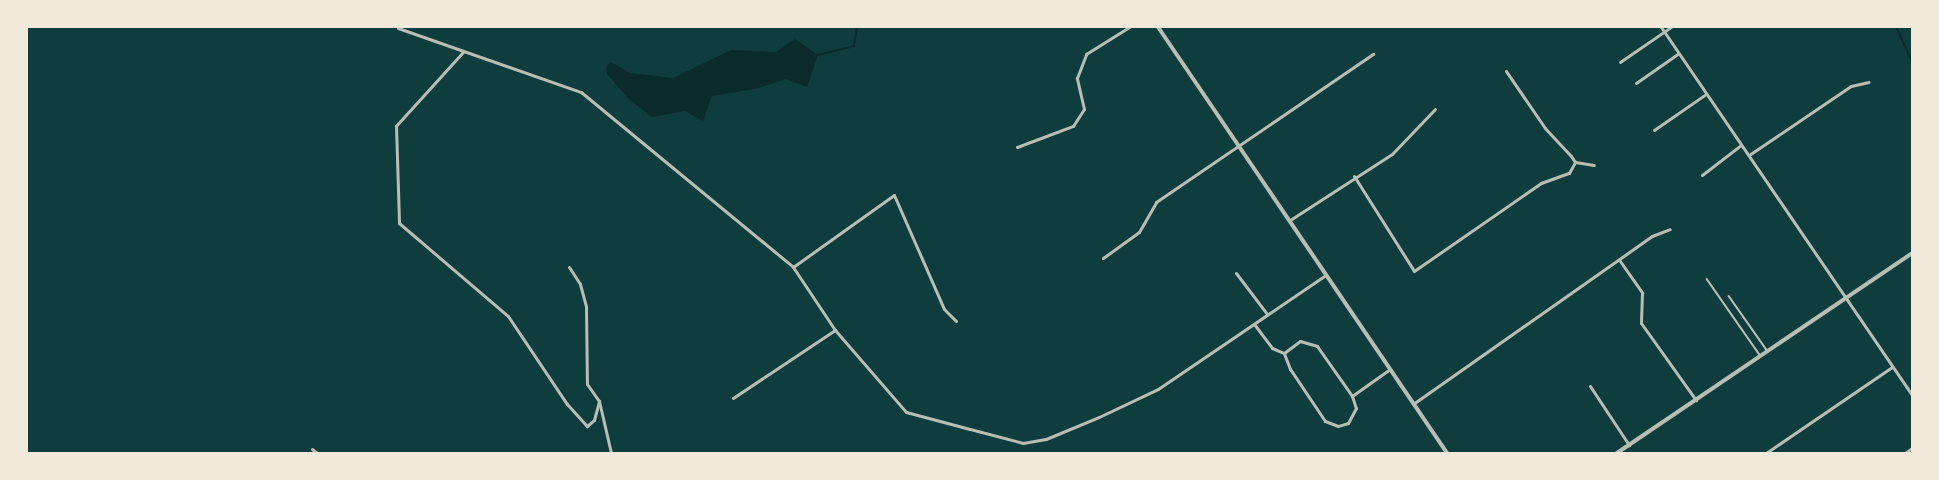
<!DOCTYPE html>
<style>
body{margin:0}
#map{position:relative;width:1939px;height:480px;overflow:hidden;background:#0f3d3e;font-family:"Archivo Narrow",sans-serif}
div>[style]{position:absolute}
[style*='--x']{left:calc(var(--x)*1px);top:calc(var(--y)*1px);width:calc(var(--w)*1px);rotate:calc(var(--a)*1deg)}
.water>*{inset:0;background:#0a2a2b}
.stream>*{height:2px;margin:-1px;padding:0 1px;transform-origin:1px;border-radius:1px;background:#0a2a2b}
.service>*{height:1.5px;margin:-0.75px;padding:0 0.75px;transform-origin:0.75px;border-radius:0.75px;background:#b8beb3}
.minor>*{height:3px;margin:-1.5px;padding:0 1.5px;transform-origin:1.5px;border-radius:1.5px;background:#b8beb3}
.tertiary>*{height:4px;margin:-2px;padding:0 2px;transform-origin:2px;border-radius:2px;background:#b8beb3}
span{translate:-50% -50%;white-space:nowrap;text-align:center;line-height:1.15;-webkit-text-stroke:5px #f1e9da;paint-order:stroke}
.frame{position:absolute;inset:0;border:28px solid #f1e9da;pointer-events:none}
</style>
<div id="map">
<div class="water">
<div style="clip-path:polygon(795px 39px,818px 55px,807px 87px,786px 79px,755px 89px,712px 96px,703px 121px,685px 111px,652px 117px,629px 99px,607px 74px,606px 66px,611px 62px,630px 73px,673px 78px,731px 50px,776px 52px)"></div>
</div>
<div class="stream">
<div style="--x:1896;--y:27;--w:38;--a:65"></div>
<div style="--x:818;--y:55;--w:37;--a:-14"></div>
<div style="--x:854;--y:46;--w:19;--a:-81"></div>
</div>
<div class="service">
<div style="--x:1707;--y:279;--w:93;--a:55.1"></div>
<div style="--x:1729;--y:296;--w:66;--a:54.9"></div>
</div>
<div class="minor">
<div style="--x:1661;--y:27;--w:445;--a:55.7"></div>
<div style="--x:398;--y:28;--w:194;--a:19.3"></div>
<div style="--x:581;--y:92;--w:275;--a:39.5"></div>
<div style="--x:793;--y:267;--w:76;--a:56.3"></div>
<div style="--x:835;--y:330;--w:108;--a:49.1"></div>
<div style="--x:906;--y:412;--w:66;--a:14.9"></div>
<div style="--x:970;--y:429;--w:55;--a:14.8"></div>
<div style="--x:1023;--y:443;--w:23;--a:-10"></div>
<div style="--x:1046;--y:439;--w:57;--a:-22.5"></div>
<div style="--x:1099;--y:417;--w:65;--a:-25.4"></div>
<div style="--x:1158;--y:389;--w:201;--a:-34.2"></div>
<div style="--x:463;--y:52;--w:100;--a:132.2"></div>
<div style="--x:396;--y:126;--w:97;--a:88.2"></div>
<div style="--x:399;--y:223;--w:143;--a:40.5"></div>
<div style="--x:508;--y:316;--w:106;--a:56.2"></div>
<div style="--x:567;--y:404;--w:30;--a:48"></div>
<div style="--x:587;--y:426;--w:9;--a:-41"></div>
<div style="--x:594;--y:420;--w:20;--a:-75"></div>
<div style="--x:599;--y:401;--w:53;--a:77"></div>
<div style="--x:1620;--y:62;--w:62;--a:-34.5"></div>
<div style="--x:1636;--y:83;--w:52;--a:-34.9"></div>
<div style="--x:1654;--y:130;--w:63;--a:-34.7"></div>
<div style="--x:1017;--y:147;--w:60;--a:-20.6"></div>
<div style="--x:1073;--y:126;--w:20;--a:-57"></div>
<div style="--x:1084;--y:109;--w:32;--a:-103"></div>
<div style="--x:1077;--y:78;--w:26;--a:-69"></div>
<div style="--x:1086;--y:54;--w:51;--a:-32.1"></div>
<div style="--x:1749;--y:155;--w:123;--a:-34.1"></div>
<div style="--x:1851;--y:86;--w:18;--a:-13"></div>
<div style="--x:1575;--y:162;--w:19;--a:9"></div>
<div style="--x:1702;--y:175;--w:49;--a:-37.6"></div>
<div style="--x:1354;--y:176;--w:112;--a:57.7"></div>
<div style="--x:1414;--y:271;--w:155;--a:-34.7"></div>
<div style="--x:1541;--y:183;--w:30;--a:-20"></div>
<div style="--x:1569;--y:173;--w:13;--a:-61"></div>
<div style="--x:1575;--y:162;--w:7;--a:-124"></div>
<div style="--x:1571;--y:156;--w:38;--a:-133"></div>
<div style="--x:1545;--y:128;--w:69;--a:-124.4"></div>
<div style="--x:1290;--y:220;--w:121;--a:-32.9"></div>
<div style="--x:1392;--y:154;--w:62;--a:-46.3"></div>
<div style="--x:1103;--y:258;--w:44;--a:-35.8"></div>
<div style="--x:1139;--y:232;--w:34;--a:-60"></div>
<div style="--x:1156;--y:202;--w:263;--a:-34.3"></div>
<div style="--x:1620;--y:261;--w:39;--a:55"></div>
<div style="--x:1642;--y:293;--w:30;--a:92"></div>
<div style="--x:1641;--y:323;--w:95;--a:54.5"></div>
<div style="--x:569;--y:267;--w:20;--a:57"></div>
<div style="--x:580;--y:284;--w:24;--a:75"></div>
<div style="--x:586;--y:307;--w:77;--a:89.3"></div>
<div style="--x:587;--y:384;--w:21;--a:55"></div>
<div style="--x:793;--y:267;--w:124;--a:-35.5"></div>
<div style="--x:894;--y:195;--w:124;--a:66.3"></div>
<div style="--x:944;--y:309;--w:17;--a:45"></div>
<div style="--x:1236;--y:273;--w:51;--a:52.9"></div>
<div style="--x:1254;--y:324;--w:30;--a:53"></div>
<div style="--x:1272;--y:348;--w:13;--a:23"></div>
<div style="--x:1300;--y:341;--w:18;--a:16"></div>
<div style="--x:1317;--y:346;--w:61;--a:55"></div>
<div style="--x:1352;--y:396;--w:13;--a:72"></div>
<div style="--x:1356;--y:408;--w:17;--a:118"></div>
<div style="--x:1348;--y:423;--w:10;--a:163"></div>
<div style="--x:1338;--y:426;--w:14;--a:-159"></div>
<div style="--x:1325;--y:421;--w:63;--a:-123.9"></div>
<div style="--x:1290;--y:369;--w:17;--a:-111"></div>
<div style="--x:1284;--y:353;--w:20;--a:-37"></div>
<div style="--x:1590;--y:386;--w:71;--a:56.5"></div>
<div style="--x:1352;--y:396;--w:47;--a:-35.4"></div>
<div style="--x:733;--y:398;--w:123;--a:-33.7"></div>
<div style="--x:1413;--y:404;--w:292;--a:-35.1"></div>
<div style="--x:1652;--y:236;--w:19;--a:-21"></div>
<div style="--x:312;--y:449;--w:6;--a:39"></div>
<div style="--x:1766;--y:453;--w:153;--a:-34.3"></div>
<div style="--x:1905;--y:453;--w:9;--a:-36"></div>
</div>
<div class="tertiary">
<div style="--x:1158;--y:27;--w:515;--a:55.85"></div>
<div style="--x:1617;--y:453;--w:356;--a:-34.1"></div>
</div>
<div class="frame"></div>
</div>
